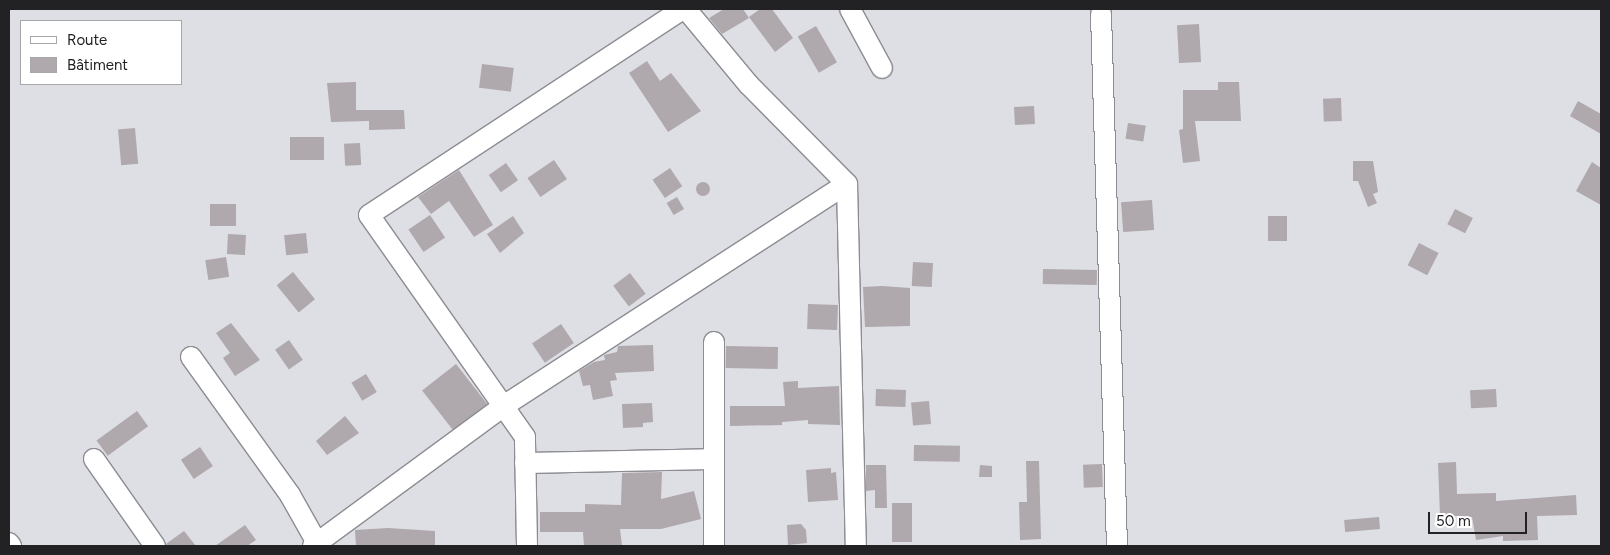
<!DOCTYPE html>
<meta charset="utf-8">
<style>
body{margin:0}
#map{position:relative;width:1610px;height:555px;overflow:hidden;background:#dedee5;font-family:Figtree,sans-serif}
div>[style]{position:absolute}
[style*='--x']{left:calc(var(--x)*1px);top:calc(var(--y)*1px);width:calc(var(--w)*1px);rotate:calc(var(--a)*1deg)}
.building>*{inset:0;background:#afa8ac;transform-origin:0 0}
.round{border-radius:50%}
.roads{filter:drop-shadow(1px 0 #8c8c93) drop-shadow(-1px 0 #8c8c93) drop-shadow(0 1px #8c8c93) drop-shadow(0 -1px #8c8c93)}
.minor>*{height:20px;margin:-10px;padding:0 10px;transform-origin:10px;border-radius:10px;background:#fff}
span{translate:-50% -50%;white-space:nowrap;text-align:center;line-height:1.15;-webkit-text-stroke:5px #fff;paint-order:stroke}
.frame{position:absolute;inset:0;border:10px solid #222225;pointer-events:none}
.legend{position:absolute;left:20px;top:20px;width:162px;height:65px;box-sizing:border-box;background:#fff;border:1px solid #a7a7a8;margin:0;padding:6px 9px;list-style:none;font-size:15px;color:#222225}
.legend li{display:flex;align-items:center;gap:10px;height:25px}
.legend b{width:25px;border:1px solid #a7a7a8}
.scale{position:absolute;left:1428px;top:512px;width:99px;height:22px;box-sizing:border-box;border:2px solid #222225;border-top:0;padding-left:6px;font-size:15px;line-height:18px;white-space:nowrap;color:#222225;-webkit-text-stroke:4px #fff;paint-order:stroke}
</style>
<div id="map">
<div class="building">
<div style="clip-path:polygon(724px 9px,743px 9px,749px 18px,722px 34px,709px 18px)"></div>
<div style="clip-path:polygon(760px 9px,772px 9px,793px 38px,775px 52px,749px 17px)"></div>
<div style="left:1199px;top:24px;width:38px;height:22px;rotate:87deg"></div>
<div style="left:816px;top:26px;width:42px;height:21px;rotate:60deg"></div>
<div style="clip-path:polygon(647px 61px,660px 81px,671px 73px,701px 111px,668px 132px,629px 73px)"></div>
<div style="left:482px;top:64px;width:32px;height:24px;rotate:7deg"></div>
<div style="clip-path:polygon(356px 82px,356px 110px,404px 110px,405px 129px,369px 130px,369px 121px,331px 122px,327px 83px)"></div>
<div style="clip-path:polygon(1218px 82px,1239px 82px,1241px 121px,1195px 121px,1200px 161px,1183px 163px,1179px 130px,1183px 129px,1183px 90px,1218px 90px)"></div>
<div style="left:1341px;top:98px;width:23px;height:18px;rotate:88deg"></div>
<div style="clip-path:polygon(1578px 101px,1601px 114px,1601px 134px,1570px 116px)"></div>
<div style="left:1034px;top:106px;width:18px;height:20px;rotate:87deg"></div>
<div style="left:1128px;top:123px;width:18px;height:16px;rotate:9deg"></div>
<div style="left:135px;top:128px;width:36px;height:17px;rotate:85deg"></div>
<div style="left:324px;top:137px;width:23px;height:34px;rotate:90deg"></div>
<div style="left:360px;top:143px;width:22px;height:16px;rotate:87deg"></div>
<div style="left:554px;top:160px;width:23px;height:32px;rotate:56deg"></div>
<div style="clip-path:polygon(1353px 161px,1373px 161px,1378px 192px,1373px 194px,1377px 203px,1368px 207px,1358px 181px,1353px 181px)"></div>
<div style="clip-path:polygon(1592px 162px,1601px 168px,1601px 205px,1576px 191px)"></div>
<div style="left:506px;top:163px;width:21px;height:21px;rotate:55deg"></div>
<div style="left:670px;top:168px;width:22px;height:21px;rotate:56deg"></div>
<div style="clip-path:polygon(459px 170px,493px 225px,474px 237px,449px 201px,431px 214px,418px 197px)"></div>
<div class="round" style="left:696px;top:182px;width:14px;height:14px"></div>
<div style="left:677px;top:197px;width:14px;height:12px;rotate:60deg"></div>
<div style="left:1152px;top:200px;width:30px;height:31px;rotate:86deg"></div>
<div style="left:236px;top:204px;width:22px;height:26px;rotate:90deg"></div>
<div style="left:1455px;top:209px;width:20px;height:17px;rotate:27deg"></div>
<div style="left:430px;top:215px;width:27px;height:26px;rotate:56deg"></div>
<div style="clip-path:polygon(513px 216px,524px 233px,500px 253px,487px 234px)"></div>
<div style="left:1268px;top:216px;width:19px;height:25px"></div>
<div style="left:306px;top:233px;width:20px;height:22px;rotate:84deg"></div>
<div style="left:228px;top:234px;width:18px;height:20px;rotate:3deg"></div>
<div style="left:1419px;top:243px;width:22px;height:25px;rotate:27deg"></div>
<div style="left:226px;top:257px;width:20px;height:21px;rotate:81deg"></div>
<div style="left:913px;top:262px;width:20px;height:24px;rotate:3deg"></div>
<div style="left:1043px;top:269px;width:54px;height:15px;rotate:1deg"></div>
<div style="left:293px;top:272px;width:35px;height:21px;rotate:51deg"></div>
<div style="left:630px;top:273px;width:26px;height:21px;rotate:53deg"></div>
<div style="clip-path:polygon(882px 286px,910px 288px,910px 326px,865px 327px,863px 287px)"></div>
<div style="left:808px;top:304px;width:30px;height:25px;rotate:2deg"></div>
<div style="clip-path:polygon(231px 323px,260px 360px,235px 376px,223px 358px,230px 353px,216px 333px)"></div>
<div style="left:561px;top:324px;width:23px;height:35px;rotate:56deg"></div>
<div style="left:289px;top:340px;width:24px;height:17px;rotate:55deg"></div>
<div style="clip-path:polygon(653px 345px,654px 371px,615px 373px,617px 380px,610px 381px,613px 396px,593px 400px,590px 385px,583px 386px,579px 371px,594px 362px,605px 360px,604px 355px,617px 352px,618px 346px)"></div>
<div style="left:726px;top:346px;width:52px;height:22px;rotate:1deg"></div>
<div style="left:456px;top:364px;width:51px;height:43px;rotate:52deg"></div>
<div style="left:366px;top:374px;width:21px;height:17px;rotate:59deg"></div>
<div style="clip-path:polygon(798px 381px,798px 388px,839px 386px,840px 425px,808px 424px,808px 420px,782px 422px,782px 425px,730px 426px,730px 406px,785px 406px,783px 382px)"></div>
<div style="left:876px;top:389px;width:30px;height:17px;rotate:2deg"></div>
<div style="left:1496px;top:389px;width:18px;height:26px;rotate:87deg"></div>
<div style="left:929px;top:401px;width:23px;height:18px;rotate:85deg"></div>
<div style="clip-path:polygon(652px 403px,653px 422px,643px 423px,643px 427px,623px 428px,622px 404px)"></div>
<div style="left:137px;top:411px;width:19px;height:50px;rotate:54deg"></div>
<div style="clip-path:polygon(345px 416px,359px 433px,327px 455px,316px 441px)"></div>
<div style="left:914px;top:445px;width:46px;height:16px;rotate:1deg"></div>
<div style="left:200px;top:447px;width:23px;height:23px;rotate:56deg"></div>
<div style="clip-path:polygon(1026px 461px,1039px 461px,1041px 539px,1020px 540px,1019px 502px,1027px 502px)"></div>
<div style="clip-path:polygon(1456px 462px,1457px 494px,1496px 493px,1496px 501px,1576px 495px,1577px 515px,1537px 516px,1538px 540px,1503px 541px,1503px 536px,1476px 540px,1472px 517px,1440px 515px,1438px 463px)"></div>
<div style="left:1102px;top:464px;width:23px;height:19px;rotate:88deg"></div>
<div style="clip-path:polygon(866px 465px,886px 465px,887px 508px,875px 508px,875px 490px,866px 491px)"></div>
<div style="clip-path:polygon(980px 465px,992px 466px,992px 477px,979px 477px)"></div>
<div style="clip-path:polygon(831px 468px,831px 473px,836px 472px,838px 500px,808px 502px,806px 470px)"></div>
<div style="clip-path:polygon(662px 472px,661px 499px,694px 491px,701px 519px,661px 529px,620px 529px,622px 546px,584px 546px,583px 532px,540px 532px,540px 512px,585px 512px,585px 504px,621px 505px,622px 473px)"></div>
<div style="left:892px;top:503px;width:20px;height:39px"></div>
<div style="left:1379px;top:517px;width:12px;height:35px;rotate:85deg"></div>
<div style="clip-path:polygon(801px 524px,806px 530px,807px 543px,788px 545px,787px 525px)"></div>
<div style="clip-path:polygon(245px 525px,256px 540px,247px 546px,215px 546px)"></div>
<div style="clip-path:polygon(388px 528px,435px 531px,435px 546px,356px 546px,355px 530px)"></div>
<div style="clip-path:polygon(184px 531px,196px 546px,167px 546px,166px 544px)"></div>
</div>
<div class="roads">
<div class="minor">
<div style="--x:850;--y:9;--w:67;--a:61.5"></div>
<div style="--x:1101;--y:14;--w:532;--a:88.28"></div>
<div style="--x:847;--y:184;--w:362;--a:88.6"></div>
<div style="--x:714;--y:342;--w:204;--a:90"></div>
<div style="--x:191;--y:357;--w:170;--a:54.3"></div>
<div style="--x:290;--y:495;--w:55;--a:60.6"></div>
<div style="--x:94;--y:459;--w:106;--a:55"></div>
<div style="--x:525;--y:463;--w:187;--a:-1.2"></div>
<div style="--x:9;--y:543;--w:4;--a:56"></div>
<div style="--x:313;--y:546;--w:238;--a:-36.3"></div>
<div style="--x:505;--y:405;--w:407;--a:-32.9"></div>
<div style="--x:847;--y:184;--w:139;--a:-134.7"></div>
<div style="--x:749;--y:85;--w:99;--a:-129.7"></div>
<div style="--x:527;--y:546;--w:109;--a:-91.1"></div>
<div style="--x:525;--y:437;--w:271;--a:-125.1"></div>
<div style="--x:369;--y:215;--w:376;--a:-33.3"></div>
</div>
</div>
<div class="frame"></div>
<ul class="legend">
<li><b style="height:6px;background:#fff"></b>Route</li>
<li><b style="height:14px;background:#afa8ac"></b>Bâtiment</li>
</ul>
<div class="scale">50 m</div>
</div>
